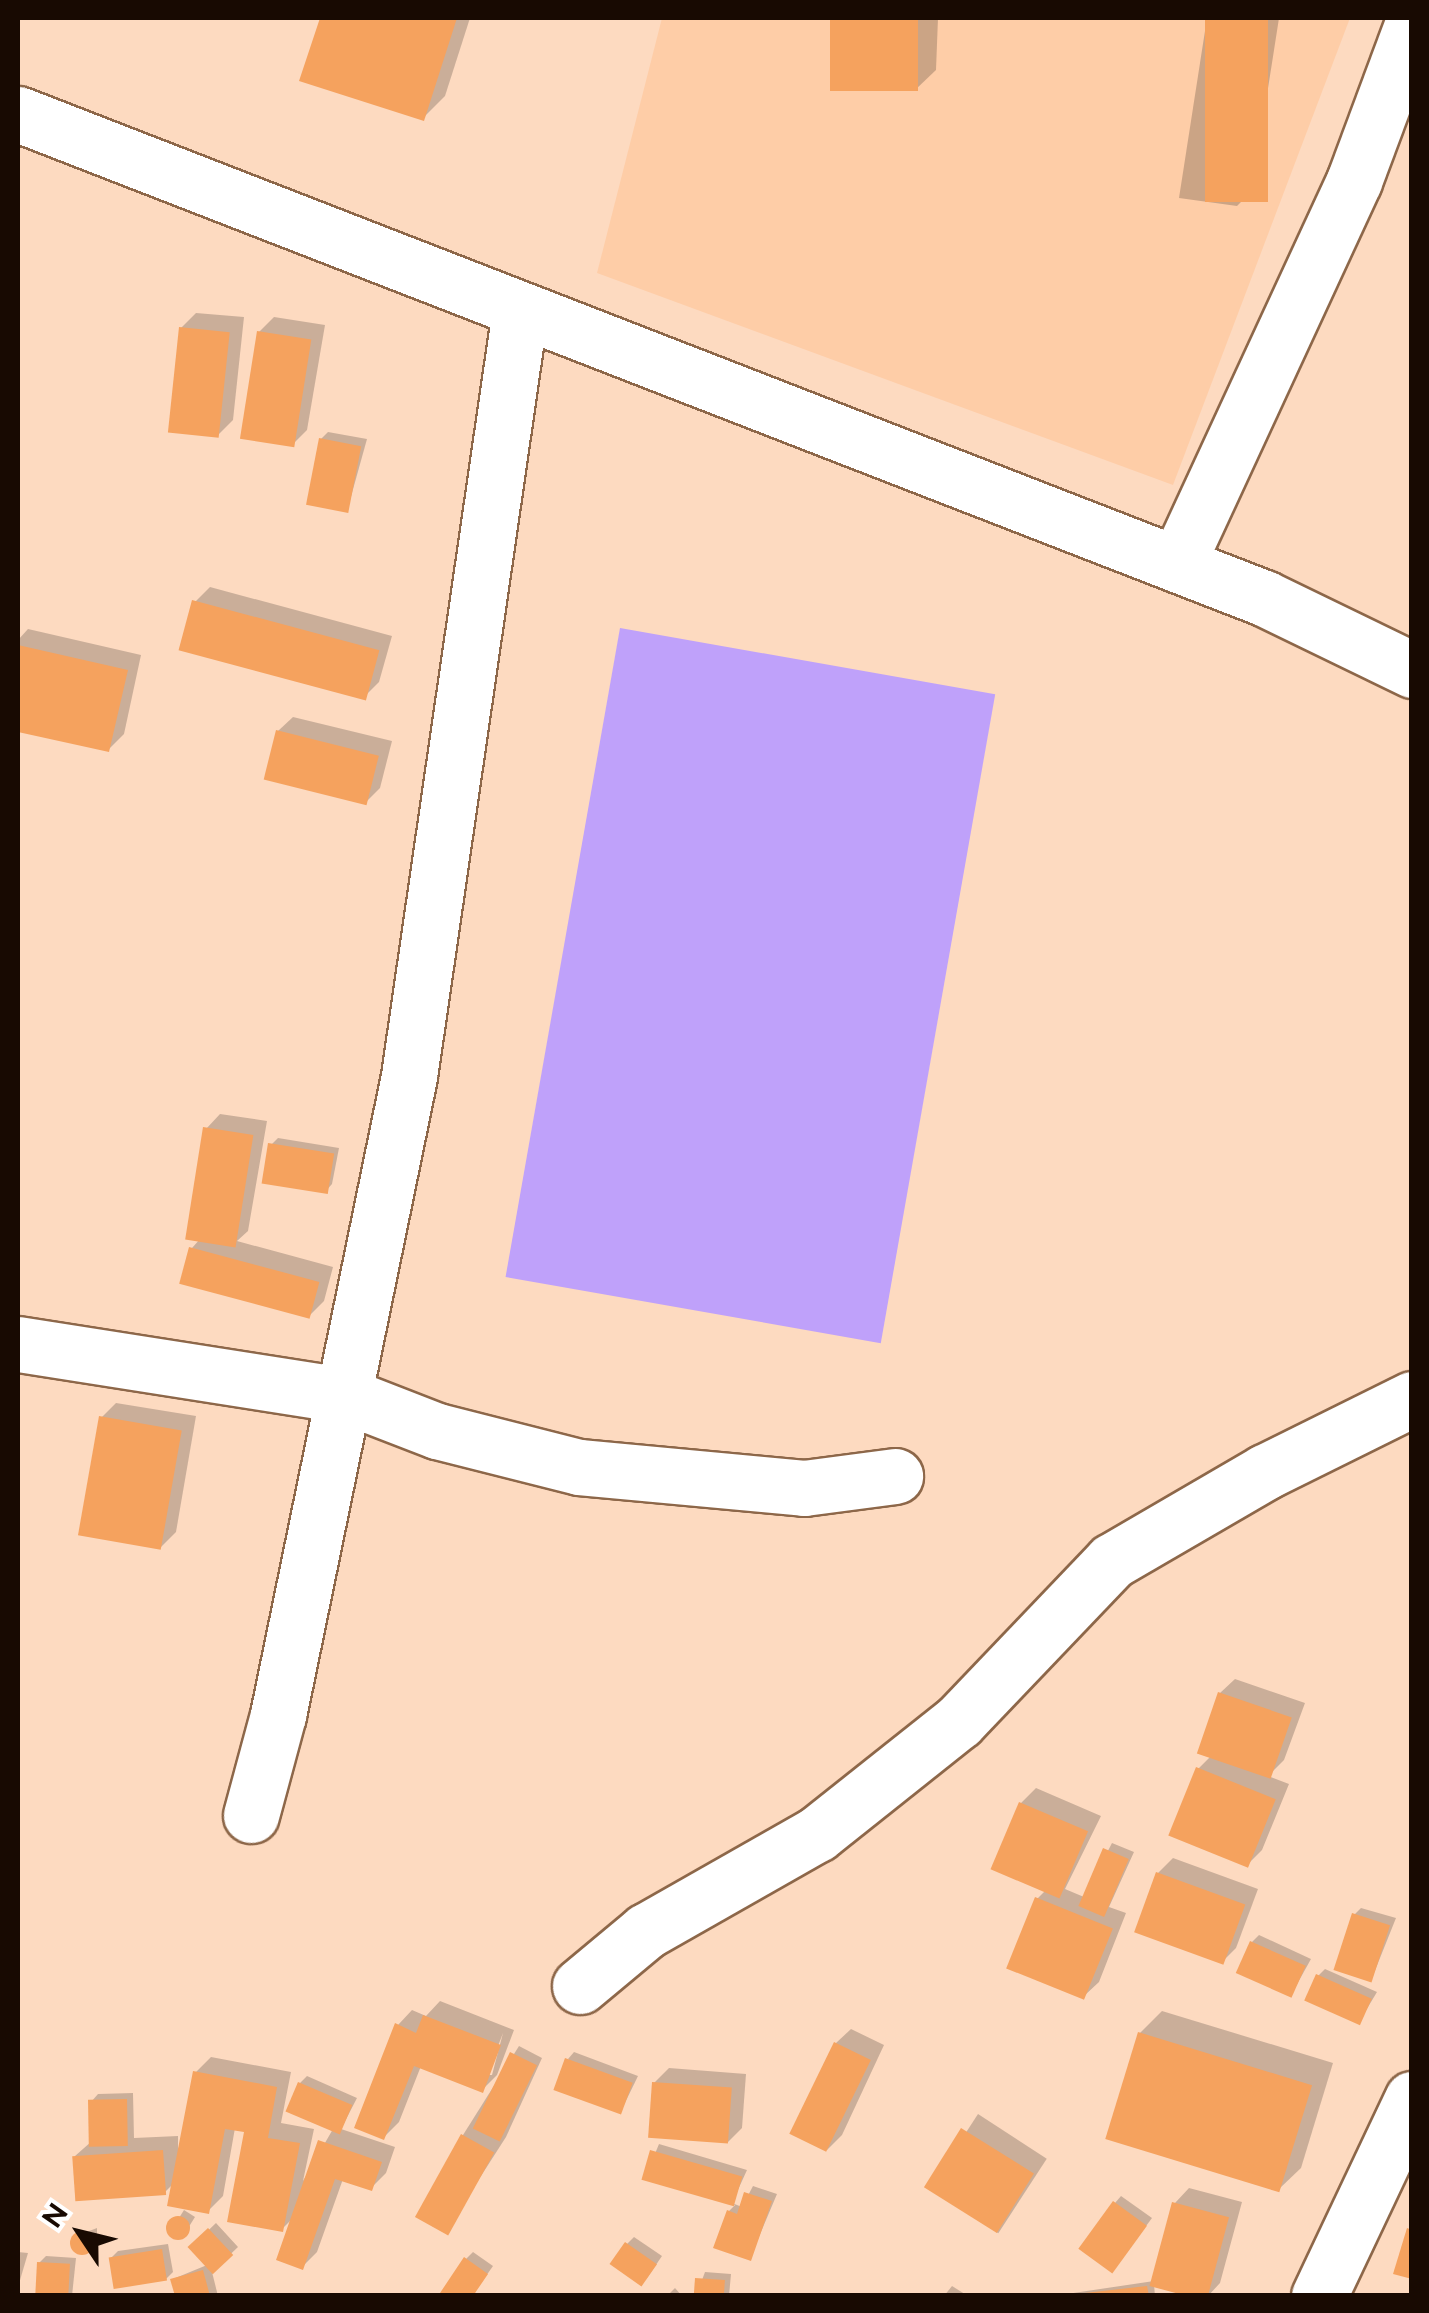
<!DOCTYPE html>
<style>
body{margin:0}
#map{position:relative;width:1429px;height:2313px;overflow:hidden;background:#fddac0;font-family:Raleway,sans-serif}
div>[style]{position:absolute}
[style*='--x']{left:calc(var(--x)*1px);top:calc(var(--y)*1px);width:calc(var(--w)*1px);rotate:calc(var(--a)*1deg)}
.built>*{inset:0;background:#fecda7}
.green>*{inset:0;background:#bfa1fa;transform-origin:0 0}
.shadow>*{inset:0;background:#0003;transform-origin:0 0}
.building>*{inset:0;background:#f5a25e;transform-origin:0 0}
.round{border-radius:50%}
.roads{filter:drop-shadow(2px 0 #8d6749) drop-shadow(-2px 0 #8d6749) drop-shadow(0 2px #8d6749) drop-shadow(0 -2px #8d6749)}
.minor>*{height:55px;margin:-27.5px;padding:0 27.5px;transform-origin:27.5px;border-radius:27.5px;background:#fff}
span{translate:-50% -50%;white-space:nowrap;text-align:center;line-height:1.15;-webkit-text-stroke:9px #fff;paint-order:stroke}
.frame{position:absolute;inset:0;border:20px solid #180a02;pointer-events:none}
.north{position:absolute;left:30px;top:2183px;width:100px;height:100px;-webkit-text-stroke:8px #fff;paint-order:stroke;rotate:305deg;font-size:28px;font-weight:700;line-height:40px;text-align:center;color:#180a02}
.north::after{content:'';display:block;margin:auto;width:35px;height:45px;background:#180a02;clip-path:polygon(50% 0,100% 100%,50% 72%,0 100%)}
</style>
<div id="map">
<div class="built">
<div style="clip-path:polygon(662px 18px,1350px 18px,1173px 485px,597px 273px)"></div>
</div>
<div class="green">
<div style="left:620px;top:628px;width:381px;height:659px;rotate:10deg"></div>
</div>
<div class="shadow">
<div style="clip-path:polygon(322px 18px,470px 18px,445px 96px,423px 118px,303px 80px)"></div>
<div style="clip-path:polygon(832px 18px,938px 18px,936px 70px,914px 91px,830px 89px)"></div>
<div style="clip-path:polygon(1207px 18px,1279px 18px,1252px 191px,1237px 206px,1179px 198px)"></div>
<div style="clip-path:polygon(196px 313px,244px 317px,233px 420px,218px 435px,181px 328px)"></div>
<div style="clip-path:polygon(274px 317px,325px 325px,307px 430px,292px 445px,259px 332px)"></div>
<div style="clip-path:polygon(328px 432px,367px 439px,347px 511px,321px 439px)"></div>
<div style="clip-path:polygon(210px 587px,392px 636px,379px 682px,364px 697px,195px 602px)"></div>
<div style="clip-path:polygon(28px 629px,141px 655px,124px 734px,109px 749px,18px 729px,18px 640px)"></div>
<div style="clip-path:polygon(293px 717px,392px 741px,380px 788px,365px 803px,278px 731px)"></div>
<div style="clip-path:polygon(220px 1114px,267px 1121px,248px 1231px,237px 1241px,333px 1267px,324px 1301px,309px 1316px,192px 1248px,200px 1239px,206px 1129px)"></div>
<div style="clip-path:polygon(278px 1138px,339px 1148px,332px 1184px,325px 1192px,271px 1145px)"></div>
<div style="clip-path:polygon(116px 1403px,196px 1416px,176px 1532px,161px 1547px,101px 1418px)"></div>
<div style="clip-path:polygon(1235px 1679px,1305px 1703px,1284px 1760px,1268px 1776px,1289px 1784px,1262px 1850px,1247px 1865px,1198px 1769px,1212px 1755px,1220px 1693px)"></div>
<div style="clip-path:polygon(1036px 1788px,1101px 1816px,1065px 1889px,1084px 1897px,1112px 1843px,1134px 1852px,1109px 1907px,1126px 1913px,1099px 1982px,1084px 1996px,1037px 1899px,1045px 1891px,1021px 1803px)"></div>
<div style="clip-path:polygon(1173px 1858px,1258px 1889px,1236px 1948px,1221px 1963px,1158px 1873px)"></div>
<div style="clip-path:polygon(1361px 1908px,1396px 1918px,1372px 1978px,1354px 1915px)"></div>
<div style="clip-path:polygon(1259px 1935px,1311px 1959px,1291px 1995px,1252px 1942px)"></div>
<div style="clip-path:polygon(1325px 1969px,1377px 1992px,1359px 2022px,1318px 1976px)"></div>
<div style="clip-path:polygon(evenodd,440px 2001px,514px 2030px,497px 2075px,482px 2090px,421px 2066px,399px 2122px,384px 2137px,398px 2025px,412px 2010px,426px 2016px,440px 2001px,503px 2033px,492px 2075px,487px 2075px,503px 2033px)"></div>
<div style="clip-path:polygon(1162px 2011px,1333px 2063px,1301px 2168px,1279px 2189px,1140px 2033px)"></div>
<div style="clip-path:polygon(851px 2029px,884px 2045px,842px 2135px,827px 2150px,836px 2043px)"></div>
<div style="clip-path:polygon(519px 2046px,542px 2058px,506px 2137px,445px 2232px,463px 2135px)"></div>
<div style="clip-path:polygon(574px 2052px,638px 2076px,620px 2113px,568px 2059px)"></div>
<div style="clip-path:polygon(211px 2057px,291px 2072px,281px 2123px,314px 2129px,303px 2181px,333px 2129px,300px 2083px,307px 2076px,357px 2098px,341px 2129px,395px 2147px,386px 2173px,371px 2188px,343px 2179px,317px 2252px,302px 2267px,294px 2217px,282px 2229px,247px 2130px,235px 2128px,223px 2196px,208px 2211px,174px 2183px,165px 2192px,75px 2156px,92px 2141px,91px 2102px,98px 2094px,133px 2093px,134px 2138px,178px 2136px,178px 2151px,196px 2072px)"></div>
<div style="clip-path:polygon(669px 2068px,746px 2074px,742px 2128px,727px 2143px,654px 2083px)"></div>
<div style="left:978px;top:2114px;width:82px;height:89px;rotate:33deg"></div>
<div style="clip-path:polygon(659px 2144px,747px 2170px,732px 2203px,742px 2207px,753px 2186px,777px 2194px,750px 2258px,729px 2211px,735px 2205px,645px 2178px)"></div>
<div style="clip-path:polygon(1189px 2188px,1242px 2202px,1220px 2283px,1208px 2296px,1154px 2284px,1155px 2296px,1053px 2296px,1154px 2281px,1175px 2203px)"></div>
<div style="clip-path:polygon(1121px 2196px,1152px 2218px,1118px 2264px,1115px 2203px)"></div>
<div style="left:184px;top:2210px;width:13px;height:25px;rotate:32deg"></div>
<div style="clip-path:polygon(216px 2223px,238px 2247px,212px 2272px,218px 2296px,177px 2296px,173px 2279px,207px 2265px,191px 2247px)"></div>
<div style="clip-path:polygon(97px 2228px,97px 2242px,76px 2249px,76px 2236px)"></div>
<div style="clip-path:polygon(634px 2237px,662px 2256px,647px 2278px,627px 2244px)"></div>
<div style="clip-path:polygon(168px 2244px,173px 2272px,166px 2279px,111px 2258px,118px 2251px)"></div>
<div style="clip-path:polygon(18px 2252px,28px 2253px,18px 2287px)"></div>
<div style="clip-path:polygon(473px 2252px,493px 2266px,472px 2296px,466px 2259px)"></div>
<div style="clip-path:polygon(46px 2256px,76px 2258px,72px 2296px,36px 2296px,39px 2263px)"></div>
<div style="clip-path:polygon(705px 2272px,731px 2274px,729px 2296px,696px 2296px)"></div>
<div style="clip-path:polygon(952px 2286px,968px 2296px,944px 2296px)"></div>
<div style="clip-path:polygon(675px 2288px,682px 2296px,667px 2296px)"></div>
</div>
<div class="building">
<div style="clip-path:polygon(320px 18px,457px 18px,424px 121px,299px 81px)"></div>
<div style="left:830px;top:18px;width:88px;height:73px"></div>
<div style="left:1205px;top:18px;width:63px;height:184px"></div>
<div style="left:179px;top:327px;width:51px;height:106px;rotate:6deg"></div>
<div style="left:257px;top:331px;width:55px;height:109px;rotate:9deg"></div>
<div style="left:319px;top:438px;width:43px;height:68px;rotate:11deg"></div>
<div style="left:192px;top:600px;width:194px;height:52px;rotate:15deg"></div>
<div style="clip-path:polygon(18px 645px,128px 670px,109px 752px,18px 732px)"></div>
<div style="left:276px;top:730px;width:106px;height:51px;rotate:14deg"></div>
<div style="left:203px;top:1127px;width:51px;height:114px;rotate:9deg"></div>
<div style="left:268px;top:1143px;width:67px;height:41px;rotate:9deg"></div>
<div style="left:189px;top:1247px;width:135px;height:38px;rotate:15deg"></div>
<div style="left:99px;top:1416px;width:84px;height:121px;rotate:10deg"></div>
<div style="left:1218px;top:1692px;width:78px;height:65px;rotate:19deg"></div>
<div style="left:1196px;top:1767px;width:86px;height:74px;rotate:22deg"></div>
<div style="left:1019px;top:1802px;width:75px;height:73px;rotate:23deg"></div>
<div style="left:1103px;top:1848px;width:28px;height:63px;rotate:23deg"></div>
<div style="left:1156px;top:1872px;width:95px;height:64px;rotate:20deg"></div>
<div style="left:1035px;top:1897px;width:84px;height:77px;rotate:22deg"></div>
<div style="left:1352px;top:1913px;width:40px;height:60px;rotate:18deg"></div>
<div style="left:1250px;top:1941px;width:61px;height:35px;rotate:24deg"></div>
<div style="left:1316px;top:1974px;width:61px;height:29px;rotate:24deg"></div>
<div style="clip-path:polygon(423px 2015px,501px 2045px,483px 2093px,414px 2066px,384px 2140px,354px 2128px,395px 2023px,416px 2033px)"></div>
<div style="left:1138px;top:2032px;width:182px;height:112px;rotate:17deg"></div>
<div style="left:834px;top:2042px;width:41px;height:102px;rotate:26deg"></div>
<div style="left:510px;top:2052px;width:30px;height:85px;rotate:26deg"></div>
<div style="left:565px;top:2058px;width:72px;height:34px;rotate:20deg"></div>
<div style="clip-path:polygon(193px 2071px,277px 2087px,268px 2138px,300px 2143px,283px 2232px,227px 2222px,244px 2132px,225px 2129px,209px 2214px,167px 2206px)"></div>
<div style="left:298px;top:2082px;width:59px;height:32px;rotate:23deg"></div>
<div style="left:652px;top:2082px;width:80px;height:56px;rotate:4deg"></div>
<div style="left:127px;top:2099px;width:47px;height:39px;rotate:89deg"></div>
<div style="left:961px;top:2128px;width:86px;height:70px;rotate:32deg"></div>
<div style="left:461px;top:2134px;width:38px;height:95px;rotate:29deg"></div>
<div style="clip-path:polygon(318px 2140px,382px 2162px,372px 2191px,335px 2179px,303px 2270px,276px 2260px)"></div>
<div style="left:163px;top:2150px;width:45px;height:91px;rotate:86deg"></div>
<div style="left:650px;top:2150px;width:96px;height:31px;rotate:16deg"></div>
<div style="clip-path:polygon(744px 2192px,772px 2201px,751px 2261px,713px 2248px,727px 2210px,737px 2214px)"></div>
<div style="left:1113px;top:2201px;width:42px;height:59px;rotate:36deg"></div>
<div style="left:1172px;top:2202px;width:59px;height:87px;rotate:15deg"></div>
<div class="round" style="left:166px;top:2216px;width:24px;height:24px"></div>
<div style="left:208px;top:2228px;width:37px;height:28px;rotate:47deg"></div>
<div style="clip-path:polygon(1407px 2228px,1412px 2230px,1412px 2279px,1393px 2274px)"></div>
<div class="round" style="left:70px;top:2231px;width:24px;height:24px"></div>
<div style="left:625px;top:2242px;width:39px;height:27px;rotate:35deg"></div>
<div style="left:162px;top:2249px;width:32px;height:54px;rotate:81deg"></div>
<div style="clip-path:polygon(464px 2257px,488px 2274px,473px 2296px,438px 2296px)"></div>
<div style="left:37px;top:2262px;width:33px;height:34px;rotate:3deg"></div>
<div style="clip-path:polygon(203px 2270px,210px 2296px,175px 2296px,170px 2279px)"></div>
<div style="left:695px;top:2278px;width:30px;height:18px;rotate:4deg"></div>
<div style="clip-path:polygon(1147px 2286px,1149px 2296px,1086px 2296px,1085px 2293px)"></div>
</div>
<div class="roads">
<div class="minor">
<div style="--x:18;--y:114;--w:1337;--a:21.23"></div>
<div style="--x:1264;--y:598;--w:165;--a:25.9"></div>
<div style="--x:1177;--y:564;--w:422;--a:-65.2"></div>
<div style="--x:1354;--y:181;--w:166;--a:-69.6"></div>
<div style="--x:18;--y:1344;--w:330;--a:8.9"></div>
<div style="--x:344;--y:1395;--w:100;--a:21.2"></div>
<div style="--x:437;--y:1431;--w:146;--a:14.2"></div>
<div style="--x:579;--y:1467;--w:226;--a:5.3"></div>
<div style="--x:804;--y:1488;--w:92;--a:-7.5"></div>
<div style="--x:251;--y:1815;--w:104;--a:-74.9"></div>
<div style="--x:278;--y:1715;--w:652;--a:-78.41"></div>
<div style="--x:409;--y:1076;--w:774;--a:-81.75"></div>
<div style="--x:580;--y:1986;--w:86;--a:-39.8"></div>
<div style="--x:646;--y:1931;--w:197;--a:-29.6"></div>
<div style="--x:817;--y:1834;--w:181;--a:-38.5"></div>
<div style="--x:959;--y:1721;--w:221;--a:-46.3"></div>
<div style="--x:1112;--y:1561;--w:177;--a:-30.2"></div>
<div style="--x:1265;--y:1472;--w:164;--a:-26.4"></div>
<div style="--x:1319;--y:2296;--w:218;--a:-64.7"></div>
</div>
</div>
<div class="frame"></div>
<div class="north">N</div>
</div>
